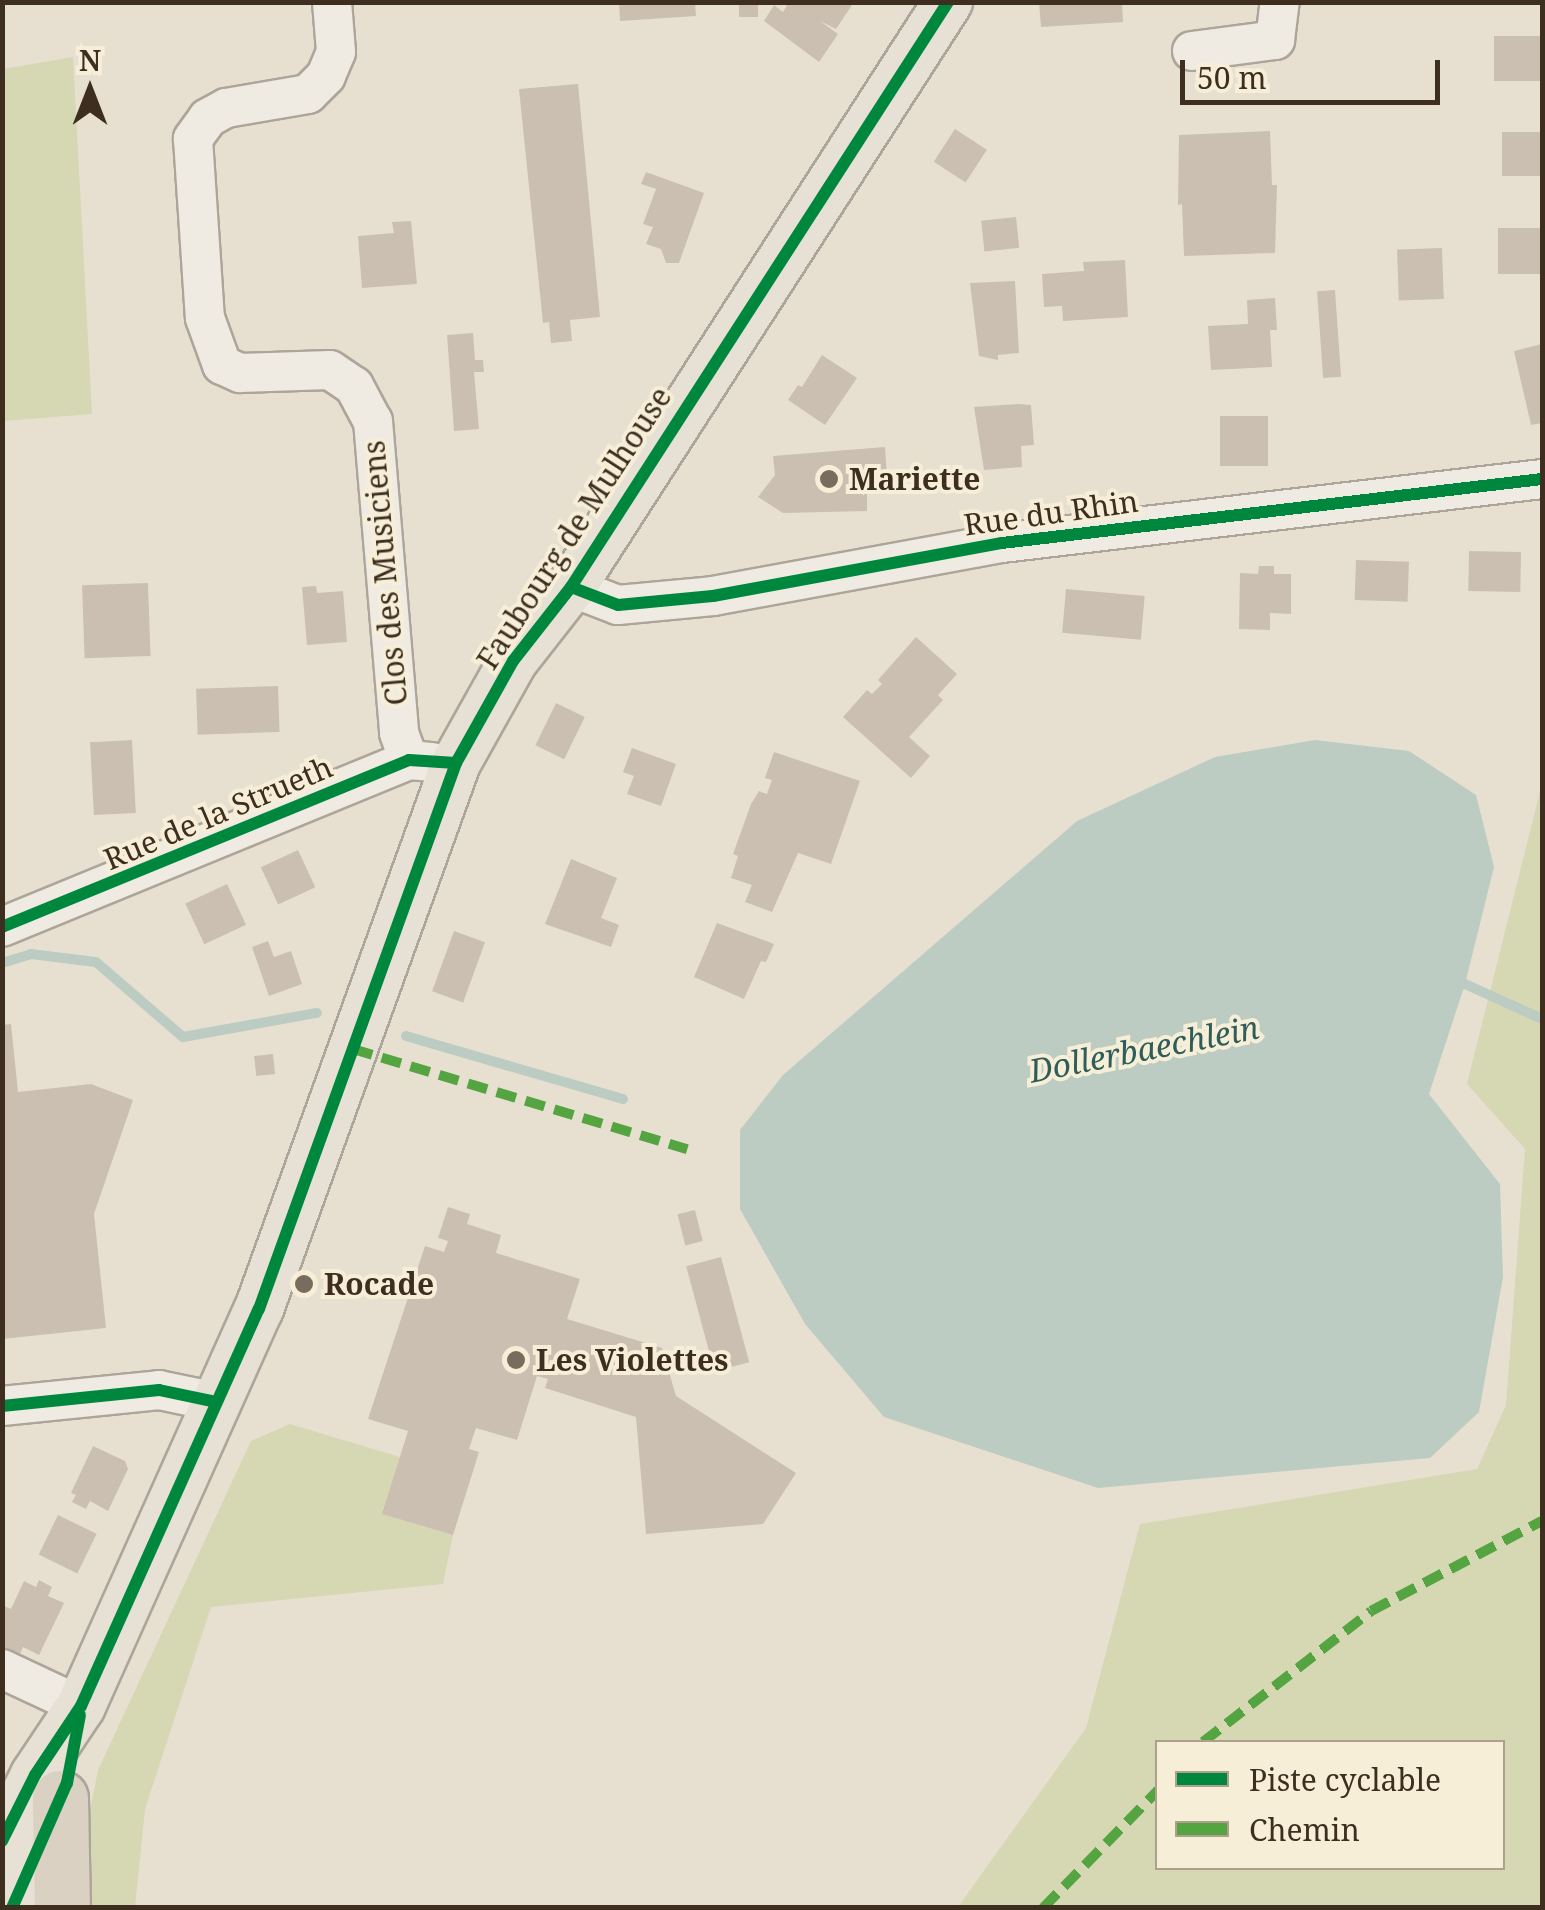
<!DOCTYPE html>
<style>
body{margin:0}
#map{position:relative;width:1545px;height:1910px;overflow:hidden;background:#e7e0d1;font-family:"Noto Serif",serif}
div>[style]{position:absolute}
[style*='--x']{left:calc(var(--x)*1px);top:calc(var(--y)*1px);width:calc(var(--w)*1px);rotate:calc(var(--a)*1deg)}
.green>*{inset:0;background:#d6d7b3}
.water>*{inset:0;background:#bcccc2}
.stream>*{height:10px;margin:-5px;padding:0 5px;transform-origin:5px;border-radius:5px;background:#bcccc2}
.building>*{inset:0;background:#cbbfb2;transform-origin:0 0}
.roads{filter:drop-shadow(2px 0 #ada599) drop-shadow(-2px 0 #ada599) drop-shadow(0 2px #ada599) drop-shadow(0 -2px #ada599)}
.minor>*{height:38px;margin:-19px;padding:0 19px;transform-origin:19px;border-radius:19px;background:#efebe3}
.major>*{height:48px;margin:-24px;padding:0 24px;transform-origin:24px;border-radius:24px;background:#e6e1d4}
.highway>*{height:55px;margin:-27.5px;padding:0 27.5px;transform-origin:27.5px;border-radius:27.5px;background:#dad1c2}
.quiet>*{height:10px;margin-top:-5px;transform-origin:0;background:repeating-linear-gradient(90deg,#54a441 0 20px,transparent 0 30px)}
.cycleway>*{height:12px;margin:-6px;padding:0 6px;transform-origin:6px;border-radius:6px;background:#00873e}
.dots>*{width:28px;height:28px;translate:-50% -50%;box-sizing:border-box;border:5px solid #f7eed8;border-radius:50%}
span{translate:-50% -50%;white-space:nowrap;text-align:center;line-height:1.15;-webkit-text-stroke:8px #f7eed8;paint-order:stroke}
.poi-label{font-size:30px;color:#3d2e20;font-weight:700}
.left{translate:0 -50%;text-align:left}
.street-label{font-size:30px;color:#3d2e20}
.water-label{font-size:32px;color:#2f5d5a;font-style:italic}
.frame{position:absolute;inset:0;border:5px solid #3d2e20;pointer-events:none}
.legend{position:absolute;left:1155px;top:1740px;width:350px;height:130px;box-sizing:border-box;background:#f7eed8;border:2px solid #ada18e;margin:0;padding:12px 18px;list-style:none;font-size:30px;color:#3d2e20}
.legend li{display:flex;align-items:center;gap:20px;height:50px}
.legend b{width:50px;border:2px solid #ada18e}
.north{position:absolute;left:40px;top:40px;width:100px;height:100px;-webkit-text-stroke:8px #f7eed8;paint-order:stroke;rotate:0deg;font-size:28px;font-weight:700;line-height:40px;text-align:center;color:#3d2e20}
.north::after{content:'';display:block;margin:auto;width:35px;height:45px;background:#3d2e20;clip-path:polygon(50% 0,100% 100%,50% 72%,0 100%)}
.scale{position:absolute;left:1180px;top:60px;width:260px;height:45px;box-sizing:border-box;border:5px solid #3d2e20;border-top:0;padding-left:12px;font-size:30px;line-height:35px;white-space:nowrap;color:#3d2e20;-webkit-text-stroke:8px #f7eed8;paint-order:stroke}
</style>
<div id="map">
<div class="green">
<div style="clip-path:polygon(73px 57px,92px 414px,3px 421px,3px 69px)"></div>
<div style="clip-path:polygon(evenodd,1542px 783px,1542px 1907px,958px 1907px,1086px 1728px,1140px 1524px,1477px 1469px,1506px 1405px,1525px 1149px,1467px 1084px,1542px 783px,1158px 1742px,1502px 1742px,1502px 1868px,1158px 1868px,1158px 1742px)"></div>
<div style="clip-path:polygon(290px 1424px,400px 1457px,383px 1514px,453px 1535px,443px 1584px,211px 1607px,145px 1809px,135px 1907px,82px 1908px,86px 1831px,98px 1770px,251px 1441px)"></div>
</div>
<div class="water">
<div style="clip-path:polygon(1315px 740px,1409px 751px,1476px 795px,1494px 867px,1465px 984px,1429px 1094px,1500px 1184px,1503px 1277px,1479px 1412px,1430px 1458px,1098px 1488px,884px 1417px,805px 1324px,740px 1209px,740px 1130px,783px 1075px,1077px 821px,1215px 757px)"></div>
</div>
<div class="stream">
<div style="--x:2;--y:963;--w:30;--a:-17"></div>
<div style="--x:31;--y:954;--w:65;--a:7"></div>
<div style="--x:96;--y:962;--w:115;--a:40.8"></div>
<div style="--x:183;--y:1037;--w:136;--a:-10.2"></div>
<div style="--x:1451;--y:987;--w:14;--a:-12"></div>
<div style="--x:1465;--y:984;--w:85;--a:24.4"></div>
<div style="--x:406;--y:1036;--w:226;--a:16.2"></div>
</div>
<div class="building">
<div style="clip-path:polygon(619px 2px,695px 2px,696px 16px,620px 21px)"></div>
<div style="left:739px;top:2px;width:19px;height:15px"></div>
<div style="clip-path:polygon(789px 2px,854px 2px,836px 29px,820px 21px,838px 34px,819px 62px,764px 21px,774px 5px,783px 12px)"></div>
<div style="clip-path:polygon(1039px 2px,1122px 2px,1123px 22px,1041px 27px)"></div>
<div style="left:1542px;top:36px;width:45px;height:48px;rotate:90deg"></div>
<div style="clip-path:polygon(578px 84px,600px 317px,570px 320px,572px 341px,551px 343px,549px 322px,543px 323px,519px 89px)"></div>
<div style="left:955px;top:129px;width:38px;height:39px;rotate:33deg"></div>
<div style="clip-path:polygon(1270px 131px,1272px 185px,1277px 185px,1275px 253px,1184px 256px,1182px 204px,1178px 205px,1179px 135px)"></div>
<div style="left:1542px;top:132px;width:44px;height:40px;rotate:90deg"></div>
<div style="clip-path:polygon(646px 172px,704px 193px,679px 263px,666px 263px,661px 249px,646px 244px,653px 227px,643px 224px,656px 189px,641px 184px)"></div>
<div style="left:1016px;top:217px;width:31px;height:35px;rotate:84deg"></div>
<div style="clip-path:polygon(411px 221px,417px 284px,362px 288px,358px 236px,394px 233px,392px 222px)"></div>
<div style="left:1542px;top:228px;width:46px;height:44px;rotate:90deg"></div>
<div style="left:1442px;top:248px;width:51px;height:45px;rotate:88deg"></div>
<div style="clip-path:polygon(1125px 260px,1128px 317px,1063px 321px,1062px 306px,1044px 307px,1042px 274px,1084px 271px,1083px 262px)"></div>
<div style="clip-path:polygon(1015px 281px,1019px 353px,998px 355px,998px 360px,979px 356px,970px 283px)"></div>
<div style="left:1335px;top:290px;width:87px;height:18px;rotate:86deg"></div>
<div style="clip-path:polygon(1275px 298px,1277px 330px,1270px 330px,1272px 367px,1211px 370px,1208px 326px,1248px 324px,1247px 300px)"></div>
<div style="clip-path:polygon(473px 333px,475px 360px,483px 360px,484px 372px,474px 372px,479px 429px,454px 431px,447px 335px)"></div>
<div style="clip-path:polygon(1542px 344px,1542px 423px,1531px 425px,1514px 351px)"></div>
<div style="clip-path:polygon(822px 355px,857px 378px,825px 425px,788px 400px,798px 385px,802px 387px)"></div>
<div style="clip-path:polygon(1018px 404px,1031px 405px,1034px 445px,1021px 446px,1022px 467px,984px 470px,974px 407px)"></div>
<div style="left:1268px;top:416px;width:50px;height:48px;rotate:90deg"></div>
<div style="clip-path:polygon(885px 447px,888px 493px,867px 494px,867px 511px,783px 513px,758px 497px,775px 475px,773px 456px)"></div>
<div style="left:1469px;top:551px;width:52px;height:40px;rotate:1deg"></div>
<div style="left:1356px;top:560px;width:53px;height:40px;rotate:2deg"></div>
<div style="clip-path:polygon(1259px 566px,1274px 566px,1274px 574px,1291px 574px,1291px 614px,1270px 613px,1270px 630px,1239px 629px,1240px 573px,1258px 574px)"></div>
<div style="left:148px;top:583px;width:73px;height:66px;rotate:88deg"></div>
<div style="clip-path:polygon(316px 586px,317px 593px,343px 591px,347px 642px,307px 645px,302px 587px)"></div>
<div style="left:1066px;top:589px;width:79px;height:44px;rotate:5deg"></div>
<div style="clip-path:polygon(916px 637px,957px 674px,938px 695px,943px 700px,909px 737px,930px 756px,911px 778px,843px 717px,867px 690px,872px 694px,882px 684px,878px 680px)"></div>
<div style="left:278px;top:686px;width:46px;height:82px;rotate:88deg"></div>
<div style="left:556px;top:703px;width:32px;height:47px;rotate:26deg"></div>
<div style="left:132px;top:740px;width:73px;height:42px;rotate:87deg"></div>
<div style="clip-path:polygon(632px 748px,676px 764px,661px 806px,627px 794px,634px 776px,623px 772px)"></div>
<div style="clip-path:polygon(774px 752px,860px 781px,831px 864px,798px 853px,772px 912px,745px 902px,752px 885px,731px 878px,738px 856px,733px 854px,751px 804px,759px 791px,767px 794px,772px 780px,765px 778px)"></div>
<div style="left:298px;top:850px;width:41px;height:41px;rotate:65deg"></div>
<div style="clip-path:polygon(571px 859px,617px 878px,601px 918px,619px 925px,611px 947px,545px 924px)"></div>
<div style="left:227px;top:884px;width:45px;height:46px;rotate:65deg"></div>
<div style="clip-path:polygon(717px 923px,774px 944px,766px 962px,761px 961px,744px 999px,694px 977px)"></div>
<div style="left:454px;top:931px;width:33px;height:64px;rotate:20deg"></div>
<div style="clip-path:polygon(268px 941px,274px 957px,291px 951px,302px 984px,269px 996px,252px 947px)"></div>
<div style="clip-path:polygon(11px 1024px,18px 1092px,91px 1084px,133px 1100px,94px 1214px,106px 1328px,2px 1339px,2px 1025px)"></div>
<div style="left:273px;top:1054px;width:20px;height:19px;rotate:84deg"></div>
<div style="clip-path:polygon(448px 1207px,470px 1214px,467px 1224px,501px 1235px,496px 1253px,580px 1279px,567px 1319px,662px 1348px,676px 1396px,796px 1473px,763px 1524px,646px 1534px,636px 1417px,545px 1388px,548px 1379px,537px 1376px,517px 1440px,476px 1428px,469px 1449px,479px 1452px,453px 1535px,382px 1514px,408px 1431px,368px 1419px,425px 1246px,444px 1252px,448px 1241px,438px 1238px)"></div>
<div style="left:695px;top:1210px;width:32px;height:18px;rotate:76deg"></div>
<div style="left:721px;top:1257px;width:109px;height:36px;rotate:75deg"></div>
<div style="clip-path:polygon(93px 1446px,125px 1461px,128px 1469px,108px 1511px,90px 1501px,86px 1509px,72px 1502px,76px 1495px,71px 1493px)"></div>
<div style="left:58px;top:1515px;width:43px;height:44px;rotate:26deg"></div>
<div style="clip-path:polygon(39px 1580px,52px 1587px,48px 1596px,64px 1603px,39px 1655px,23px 1647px,19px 1656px,4px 1649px,2px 1605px,11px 1609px,24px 1581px,36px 1587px)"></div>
</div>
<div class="roads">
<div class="minor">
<div style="--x:332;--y:2;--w:50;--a:85.4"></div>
<div style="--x:336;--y:52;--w:26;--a:113"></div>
<div style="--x:326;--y:76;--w:25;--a:135"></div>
<div style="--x:308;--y:94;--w:83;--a:170.3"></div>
<div style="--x:226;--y:108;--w:21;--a:151"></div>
<div style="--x:208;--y:118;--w:26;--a:126"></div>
<div style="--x:193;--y:139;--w:179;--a:86.2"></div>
<div style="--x:205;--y:318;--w:50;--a:70.1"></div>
<div style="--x:222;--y:365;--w:20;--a:24"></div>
<div style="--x:240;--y:373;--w:90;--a:-1.9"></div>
<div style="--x:330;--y:370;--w:29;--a:34"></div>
<div style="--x:354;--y:386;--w:40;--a:62"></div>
<div style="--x:373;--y:421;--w:313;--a:85.2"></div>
<div style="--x:399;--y:733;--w:29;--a:70"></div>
<div style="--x:1192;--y:51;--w:84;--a:-7.5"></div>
<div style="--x:1275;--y:40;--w:38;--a:-83"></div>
<div style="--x:571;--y:587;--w:50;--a:21"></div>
<div style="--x:618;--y:605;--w:95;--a:-5.4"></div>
<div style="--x:713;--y:596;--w:294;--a:-10.4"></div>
<div style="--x:1002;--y:543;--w:544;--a:-6.76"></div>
<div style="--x:2;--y:927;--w:440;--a:-22.3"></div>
<div style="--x:409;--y:760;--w:24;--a:5"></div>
<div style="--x:2;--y:1406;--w:158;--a:-5.8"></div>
<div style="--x:159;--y:1390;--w:58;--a:11.9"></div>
<div style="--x:2;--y:1669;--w:87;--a:25.1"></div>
</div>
<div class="major">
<div style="--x:2;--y:1841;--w:74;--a:-63.4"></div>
<div style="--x:35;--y:1775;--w:83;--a:-56.3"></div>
<div style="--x:81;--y:1706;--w:435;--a:-65.9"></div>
<div style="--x:259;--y:1309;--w:580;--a:-70.16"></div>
<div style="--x:456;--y:763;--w:117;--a:-60.8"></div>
<div style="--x:513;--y:661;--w:94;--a:-51.9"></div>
<div style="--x:571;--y:587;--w:696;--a:-57.2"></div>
<div style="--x:12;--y:1908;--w:117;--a:-66.3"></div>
</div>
<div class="highway">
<div style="--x:60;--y:1798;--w:110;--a:89"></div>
</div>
</div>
<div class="quiet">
<div style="--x:353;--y:1049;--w:349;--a:16.7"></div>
<div style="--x:1203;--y:1742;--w:213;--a:-37.9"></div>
<div style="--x:1371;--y:1611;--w:193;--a:-27.8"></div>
<div style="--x:1043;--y:1908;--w:165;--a:-45.7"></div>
</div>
<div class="cycleway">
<div style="--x:571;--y:587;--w:50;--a:21"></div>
<div style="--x:618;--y:605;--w:95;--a:-5.4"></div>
<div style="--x:713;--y:596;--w:294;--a:-10.4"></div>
<div style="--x:1002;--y:543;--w:544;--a:-6.76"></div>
<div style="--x:2;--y:927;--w:440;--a:-22.3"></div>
<div style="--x:409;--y:760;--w:47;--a:3.7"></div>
<div style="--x:2;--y:1406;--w:158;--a:-5.8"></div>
<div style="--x:159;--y:1390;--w:58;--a:11.9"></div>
<div style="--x:2;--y:1841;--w:74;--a:-63.4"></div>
<div style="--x:35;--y:1775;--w:83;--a:-56.3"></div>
<div style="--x:81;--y:1706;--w:435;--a:-65.9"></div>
<div style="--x:259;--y:1309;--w:580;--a:-70.16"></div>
<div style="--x:456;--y:763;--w:117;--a:-60.8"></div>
<div style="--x:513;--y:661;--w:94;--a:-51.9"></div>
<div style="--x:571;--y:587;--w:696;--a:-57.2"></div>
<div style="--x:12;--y:1908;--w:137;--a:-66.3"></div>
<div style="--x:67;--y:1783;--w:69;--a:-79.2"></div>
</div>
<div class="dots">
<div style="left:829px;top:479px;background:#786c5e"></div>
<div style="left:304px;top:1284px;background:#786c5e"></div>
<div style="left:516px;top:1360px;background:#786c5e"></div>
</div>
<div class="poi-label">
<span class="left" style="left:849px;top:479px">Mariette</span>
<span class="left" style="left:324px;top:1284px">Rocade</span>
<span class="left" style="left:536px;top:1360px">Les Violettes</span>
</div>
<div class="street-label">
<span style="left:1051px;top:513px;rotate:-8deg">Rue du Rhin</span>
<span style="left:574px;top:528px;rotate:-57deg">Faubourg de Mulhouse</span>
<span style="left:385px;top:573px;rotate:-95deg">Clos des Musiciens</span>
<span style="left:218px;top:813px;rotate:-23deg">Rue de la Strueth</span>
</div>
<div class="water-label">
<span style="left:1144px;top:1049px;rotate:-11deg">Dollerbaechlein</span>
</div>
<div class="frame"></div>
<ul class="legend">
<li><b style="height:12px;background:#00873e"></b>Piste cyclable</li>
<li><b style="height:12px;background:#54a441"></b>Chemin</li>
</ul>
<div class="north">N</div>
<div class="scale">50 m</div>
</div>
